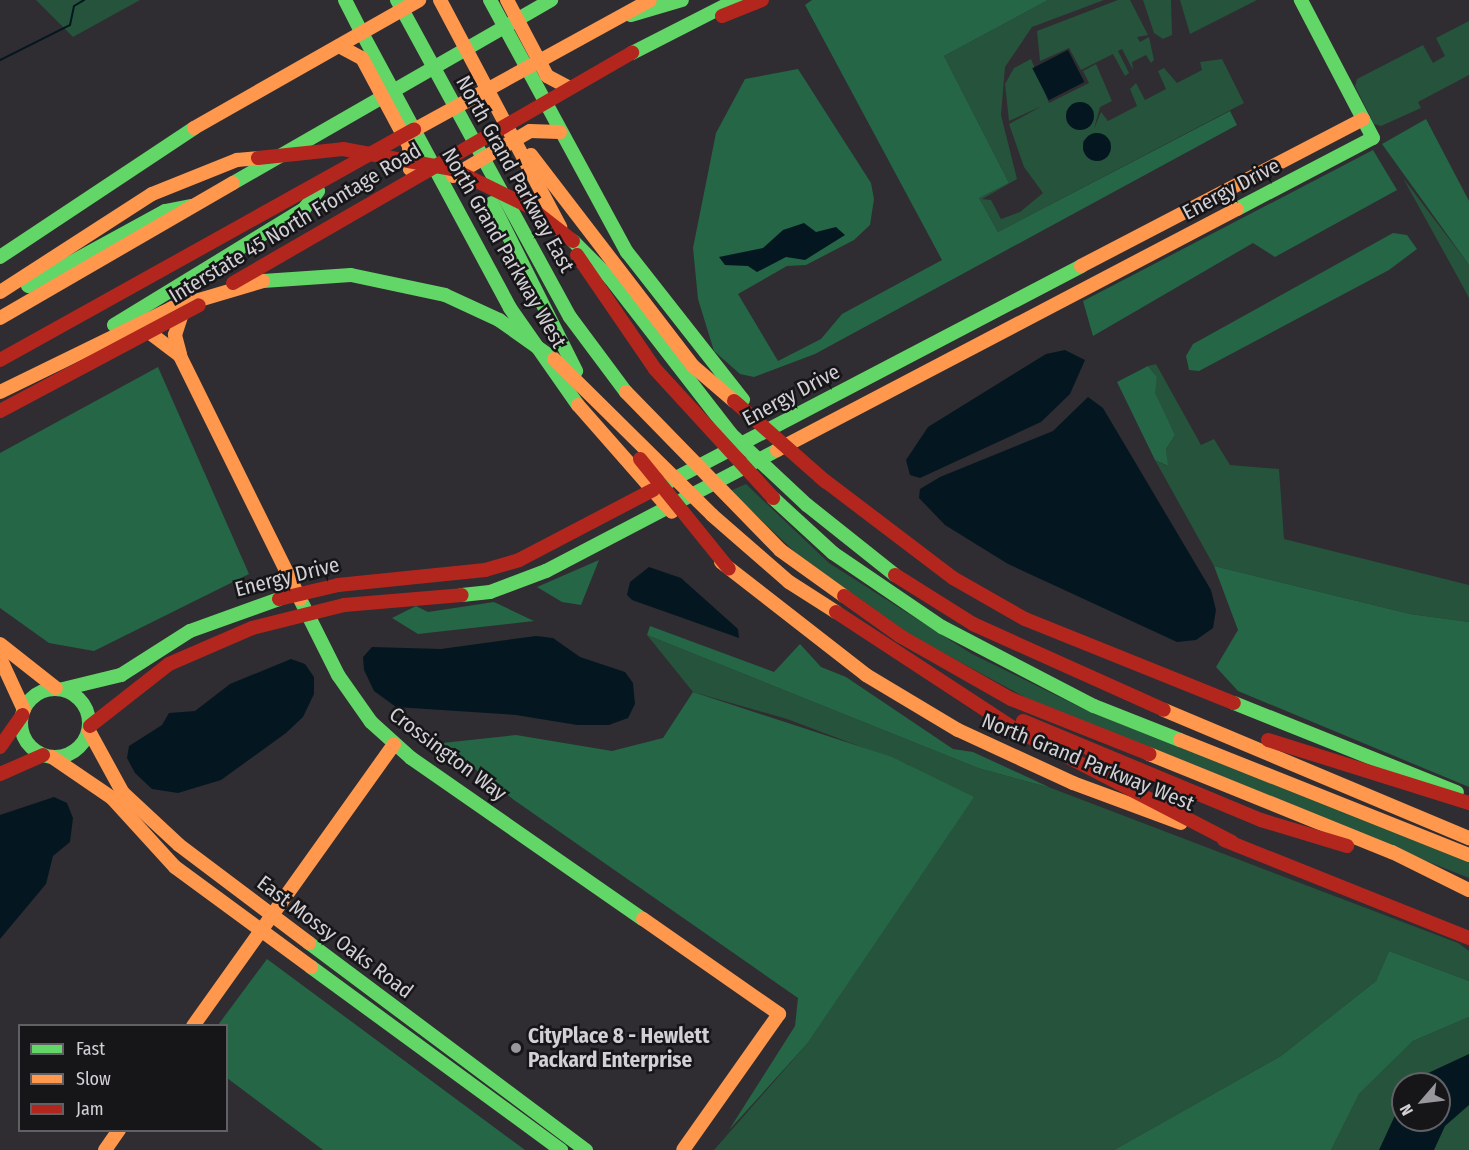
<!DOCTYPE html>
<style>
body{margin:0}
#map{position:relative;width:1469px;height:1150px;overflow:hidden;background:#2f2d31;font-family:"Fira Sans Condensed",sans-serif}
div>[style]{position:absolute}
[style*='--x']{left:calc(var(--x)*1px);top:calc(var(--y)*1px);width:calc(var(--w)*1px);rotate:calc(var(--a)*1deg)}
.green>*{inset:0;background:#25533b}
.forest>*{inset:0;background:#246645}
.water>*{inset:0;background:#041720;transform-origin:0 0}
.round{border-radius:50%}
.stream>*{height:2px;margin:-1px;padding:0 1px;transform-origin:1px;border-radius:1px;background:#041720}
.fast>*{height:14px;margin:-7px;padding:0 7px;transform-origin:7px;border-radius:7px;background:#63d668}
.fast>.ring{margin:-7px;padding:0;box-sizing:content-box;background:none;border:14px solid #63d668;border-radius:50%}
.slow>*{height:14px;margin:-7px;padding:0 7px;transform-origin:7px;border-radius:7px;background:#ff974d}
.jam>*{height:14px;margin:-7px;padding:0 7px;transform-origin:7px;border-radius:7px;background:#b3261e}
.dots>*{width:16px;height:16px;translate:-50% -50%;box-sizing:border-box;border:3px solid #161518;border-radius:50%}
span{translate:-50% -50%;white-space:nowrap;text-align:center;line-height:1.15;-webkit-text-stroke:5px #161518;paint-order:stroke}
.street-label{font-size:21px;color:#d2d0d5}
.poi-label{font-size:21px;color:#d2d0d5;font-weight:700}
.left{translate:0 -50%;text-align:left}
.legend{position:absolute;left:18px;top:1024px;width:210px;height:108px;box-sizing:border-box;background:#161518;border:2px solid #616064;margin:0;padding:8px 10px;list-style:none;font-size:18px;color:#d2d0d5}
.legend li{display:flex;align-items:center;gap:12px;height:30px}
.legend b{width:30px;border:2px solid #616064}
.north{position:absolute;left:1391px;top:1072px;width:60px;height:60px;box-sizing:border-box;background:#161518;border:2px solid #616064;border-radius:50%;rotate:242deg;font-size:16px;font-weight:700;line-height:24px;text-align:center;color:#d2d0d5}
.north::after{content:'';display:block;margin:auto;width:21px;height:27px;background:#99979c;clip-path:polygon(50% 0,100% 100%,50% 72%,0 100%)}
</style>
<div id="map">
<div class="green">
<div style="clip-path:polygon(36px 0,140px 0,73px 37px)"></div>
<div style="clip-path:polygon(evenodd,1048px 0,1104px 0,1032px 27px,1005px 67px,1001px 115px,1017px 179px,982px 199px,991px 200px,1001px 219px,1020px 212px,1043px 193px,1024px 167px,1009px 124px,1042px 106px,1009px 121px,1005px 84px,1014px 68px,1031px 59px,1049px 103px,1089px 83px,1083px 71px,1096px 64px,1112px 101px,1100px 107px,1094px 129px,1101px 112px,1108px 121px,1137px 106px,1130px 89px,1136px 83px,1145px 100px,1166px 89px,1158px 71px,1164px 68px,1177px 83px,1202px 70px,1200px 62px,1222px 59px,1244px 103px,998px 232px,979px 198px,1009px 183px,944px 56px,1048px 0,1073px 103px,1091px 125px,1087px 128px,1067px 123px,1073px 103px,1048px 0,1094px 133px,1110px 142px,1108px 156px,1100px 161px,1083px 150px,1083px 141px,1094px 133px)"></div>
<div style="clip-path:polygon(1118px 0,1130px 0,1148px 35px,1137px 37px,1140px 42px,1149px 37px,1154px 60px,1151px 63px,1146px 55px,1132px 62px,1133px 70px,1122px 49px,1118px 51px,1129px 73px,1125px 76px,1113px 54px,1081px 70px,1069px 48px,1040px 61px,1037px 31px)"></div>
<div style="clip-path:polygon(1143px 0,1171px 0,1172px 35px,1163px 39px,1154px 33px)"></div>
<div style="clip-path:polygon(1180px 0,1257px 0,1190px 34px)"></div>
<div style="clip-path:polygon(1469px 21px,1469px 75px,1418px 102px,1421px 108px,1381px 126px,1374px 124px,1355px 86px,1357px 79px,1423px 45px,1433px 63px,1445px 56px,1436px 38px)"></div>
<div style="clip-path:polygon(1403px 178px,1469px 265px,1469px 298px,1461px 283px)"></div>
<div style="clip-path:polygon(1156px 364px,1201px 445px,1214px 439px,1230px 465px,1279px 469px,1284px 539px,1469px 585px,1469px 622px,1410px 614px,1214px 566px,1155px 460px,1167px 466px,1166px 449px,1175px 435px,1154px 393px,1157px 377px,1148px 366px)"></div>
<div style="clip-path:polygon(746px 484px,829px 563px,972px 654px,1086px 710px,1469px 860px,1469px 878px,1052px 712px,910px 635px,798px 555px,730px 491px)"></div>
<div style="clip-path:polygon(647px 635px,978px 768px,1051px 788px,1458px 943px,1469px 951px,1469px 981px,1389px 951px,1376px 981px,1281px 1056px,1114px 1150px,714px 1150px,807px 1044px,884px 929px,909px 765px,787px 719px,693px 692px)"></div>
<div style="clip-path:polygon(evenodd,1469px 1017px,1469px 1150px,1331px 1150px,1359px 1094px,1413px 1041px,1469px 1017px,1403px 1084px,1439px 1084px,1439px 1120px,1403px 1120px,1403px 1084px)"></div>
</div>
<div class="forest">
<div style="clip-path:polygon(812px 0,1048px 0,944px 56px,1009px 183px,979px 198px,998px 232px,1230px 111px,1237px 125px,815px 354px,754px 377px,740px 374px,714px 351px,698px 299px,693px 248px,716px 133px,745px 79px,798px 69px,871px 183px,874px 199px,870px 225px,854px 240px,806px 265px,787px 266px,738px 294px,778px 361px,821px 339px,842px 314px,942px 260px,805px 5px)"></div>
<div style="clip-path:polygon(1426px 119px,1469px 201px,1469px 265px,1382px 144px)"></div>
<div style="clip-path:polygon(1373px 150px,1397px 190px,1275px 257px,1253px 243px,1093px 336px,1083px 301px)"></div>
<div style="clip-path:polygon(1393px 233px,1407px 235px,1417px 249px,1389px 270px,1199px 371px,1189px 370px,1186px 356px,1193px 344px)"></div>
<div style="clip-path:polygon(1148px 366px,1157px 377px,1155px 393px,1175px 435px,1166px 449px,1168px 466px,1155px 460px,1117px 382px)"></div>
<div style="clip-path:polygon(158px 367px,249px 574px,94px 651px,49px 643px,0 608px,0 453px)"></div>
<div style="clip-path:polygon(599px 560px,581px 605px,562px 602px,537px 587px)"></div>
<div style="clip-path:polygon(1214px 566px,1410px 614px,1469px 622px,1469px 787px,1238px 691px,1216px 667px,1238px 630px)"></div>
<div style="clip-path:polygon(494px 602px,534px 621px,418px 634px,392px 618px,416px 606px,428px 612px)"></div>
<div style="clip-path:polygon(650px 626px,774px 672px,800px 644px,821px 667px,846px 677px,953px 749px,973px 752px,1051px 788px,978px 768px,647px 635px)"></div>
<div style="clip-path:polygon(693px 692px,892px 757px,974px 797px,807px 1044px,729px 1130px,795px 1026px,798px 998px,514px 800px,442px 743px,516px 735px,612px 751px,663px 738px)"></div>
<div style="clip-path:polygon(1389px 951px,1469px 981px,1469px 1017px,1413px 1041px,1359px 1094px,1331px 1150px,1114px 1150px,1281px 1056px,1376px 981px)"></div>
<div style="clip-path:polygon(267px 959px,525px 1150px,323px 1150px,227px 1078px,226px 1026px,218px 1025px)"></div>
</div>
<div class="water">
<div style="left:1068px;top:50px;width:36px;height:40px;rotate:63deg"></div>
<div class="round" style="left:1066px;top:102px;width:28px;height:28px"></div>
<div class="round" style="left:1083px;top:133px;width:28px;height:28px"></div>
<div style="clip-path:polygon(804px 223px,816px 232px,836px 227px,845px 235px,805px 260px,786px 257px,757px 272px,748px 266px,725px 265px,719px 257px,763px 248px,783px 230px)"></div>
<div style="clip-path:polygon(1065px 350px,1085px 360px,1070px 394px,1041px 422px,920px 478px,910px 475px,906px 460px,928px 427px,1046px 354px)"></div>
<div style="clip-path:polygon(1088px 397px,1103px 408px,1211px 590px,1216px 610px,1213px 628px,1196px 640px,1177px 642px,1008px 564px,945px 525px,919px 498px,920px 489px,940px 477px,1053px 431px)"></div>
<div style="clip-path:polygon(649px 567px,681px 578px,738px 629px,739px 638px,632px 600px,627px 595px,630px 582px)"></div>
<div style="clip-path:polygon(536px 636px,553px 638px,580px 657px,625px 672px,633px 683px,635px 704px,628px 718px,609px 725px,577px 725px,516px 715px,396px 707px,374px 691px,364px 670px,363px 657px,372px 647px,441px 649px)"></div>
<div style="clip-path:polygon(291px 659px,305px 664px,314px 677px,314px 694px,303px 717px,286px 733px,221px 780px,178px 793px,152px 789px,135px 773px,127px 758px,129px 746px,162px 725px,169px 713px,195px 711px,230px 684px)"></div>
<div style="clip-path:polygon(54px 797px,67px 803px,73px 818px,70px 842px,53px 856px,46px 884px,0 939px,0 815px)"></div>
<div style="clip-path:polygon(1469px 1054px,1469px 1105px,1445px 1126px,1434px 1150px,1379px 1150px,1403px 1098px,1403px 1120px,1439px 1120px,1439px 1084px,1416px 1084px,1426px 1074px)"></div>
</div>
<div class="stream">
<div style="--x:0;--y:60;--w:78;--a:-26.6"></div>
<div style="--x:70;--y:25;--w:19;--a:-78"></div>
<div style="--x:74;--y:6;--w:12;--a:-31"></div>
</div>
<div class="fast">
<div style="--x:345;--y:0;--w:37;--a:63"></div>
<div style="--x:397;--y:0;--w:361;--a:61.4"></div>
<div style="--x:570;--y:317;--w:94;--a:53.3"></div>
<div style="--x:490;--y:0;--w:287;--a:61.5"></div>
<div style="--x:627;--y:252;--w:188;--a:51.9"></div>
<div style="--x:631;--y:15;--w:53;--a:-16.4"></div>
<div style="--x:362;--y:33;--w:312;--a:61.7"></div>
<div style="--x:510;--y:308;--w:118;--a:55"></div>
<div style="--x:632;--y:53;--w:117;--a:-27"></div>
<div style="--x:233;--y:183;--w:367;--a:-29.9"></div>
<div style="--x:492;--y:203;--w:188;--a:63.4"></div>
<div style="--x:1237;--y:209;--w:153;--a:-27.6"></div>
<div style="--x:1373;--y:138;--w:156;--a:-117.6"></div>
<div style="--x:573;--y:241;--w:52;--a:45"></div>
<div style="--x:610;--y:278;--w:197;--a:52.2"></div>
<div style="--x:731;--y:434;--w:104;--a:43.1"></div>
<div style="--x:807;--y:505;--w:112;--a:38.5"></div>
<div style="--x:0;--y:257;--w:233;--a:-33.6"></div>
<div style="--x:263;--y:281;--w:88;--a:-3.9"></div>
<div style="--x:351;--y:275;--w:96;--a:12"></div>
<div style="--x:445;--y:295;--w:60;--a:24.8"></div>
<div style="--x:499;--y:320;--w:67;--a:35.3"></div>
<div style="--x:28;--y:286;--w:156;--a:-28.7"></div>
<div style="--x:165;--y:211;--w:26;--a:-11"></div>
<div style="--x:114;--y:325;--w:223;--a:-31.4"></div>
<div style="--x:304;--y:209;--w:23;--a:-52"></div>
<div style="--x:653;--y:490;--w:483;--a:-27.6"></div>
<div style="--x:773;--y:498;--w:81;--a:42.5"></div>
<div style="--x:833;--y:553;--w:132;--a:34.2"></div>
<div style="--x:942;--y:627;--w:171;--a:27.5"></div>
<div style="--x:1094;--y:706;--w:92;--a:21.6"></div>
<div style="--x:462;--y:595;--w:28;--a:-6"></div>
<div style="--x:490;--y:592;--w:60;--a:-20.6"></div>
<div style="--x:546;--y:571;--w:261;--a:-27.6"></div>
<div style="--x:300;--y:599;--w:85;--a:63.4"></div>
<div style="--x:338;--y:675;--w:57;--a:54.9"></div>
<div style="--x:371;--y:722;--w:54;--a:42"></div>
<div style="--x:411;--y:758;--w:282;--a:34.8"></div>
<div class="ring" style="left:21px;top:689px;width:54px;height:54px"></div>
<div style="--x:63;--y:689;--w:60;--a:-13.6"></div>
<div style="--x:121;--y:675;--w:82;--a:-32.5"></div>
<div style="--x:190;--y:631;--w:95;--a:-19.8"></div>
<div style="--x:1234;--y:703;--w:240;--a:21.8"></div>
<div style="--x:309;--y:943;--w:346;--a:36.8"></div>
<div style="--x:311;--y:967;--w:310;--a:36.2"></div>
</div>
<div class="slow">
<div style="--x:440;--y:0;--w:257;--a:62.1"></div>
<div style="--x:507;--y:0;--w:86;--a:62.2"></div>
<div style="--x:547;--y:76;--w:24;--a:28"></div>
<div style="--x:339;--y:46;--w:26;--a:28"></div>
<div style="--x:362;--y:58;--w:100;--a:61.9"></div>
<div style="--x:409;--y:146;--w:23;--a:88"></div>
<div style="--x:194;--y:128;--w:259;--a:-29.6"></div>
<div style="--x:414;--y:130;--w:269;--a:-28.8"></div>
<div style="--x:531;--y:155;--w:266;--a:52.5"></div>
<div style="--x:693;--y:366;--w:54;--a:40.5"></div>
<div style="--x:453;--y:176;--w:89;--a:-30.3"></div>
<div style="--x:530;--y:131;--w:30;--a:2"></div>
<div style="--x:1081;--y:266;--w:318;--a:-27.5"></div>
<div style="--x:0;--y:292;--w:181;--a:-32.8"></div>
<div style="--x:152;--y:194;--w:92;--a:-21.8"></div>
<div style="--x:237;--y:160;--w:21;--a:-5"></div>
<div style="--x:0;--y:318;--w:269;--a:-30.1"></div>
<div style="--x:150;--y:333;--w:38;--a:37"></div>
<div style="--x:180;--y:356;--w:271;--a:63.7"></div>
<div style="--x:180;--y:354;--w:20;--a:-105"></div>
<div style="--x:175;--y:335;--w:20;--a:-72"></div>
<div style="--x:554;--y:359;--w:222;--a:44.6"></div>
<div style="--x:712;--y:515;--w:102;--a:41"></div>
<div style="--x:789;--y:582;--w:56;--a:32.6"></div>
<div style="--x:0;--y:392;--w:191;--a:-26"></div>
<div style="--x:172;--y:308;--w:95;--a:-16.5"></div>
<div style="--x:626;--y:392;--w:221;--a:45.7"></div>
<div style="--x:780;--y:550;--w:79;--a:35.7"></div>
<div style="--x:578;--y:405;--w:142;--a:48.7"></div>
<div style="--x:777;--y:450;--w:519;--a:-27.65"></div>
<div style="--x:721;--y:562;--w:184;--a:37.9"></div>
<div style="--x:866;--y:675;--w:107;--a:30.9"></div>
<div style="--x:958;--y:730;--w:127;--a:24.7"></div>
<div style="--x:1073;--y:783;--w:115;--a:20.3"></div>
<div style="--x:0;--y:644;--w:71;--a:38.2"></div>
<div style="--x:0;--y:658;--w:57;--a:65.2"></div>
<div style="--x:1164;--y:710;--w:331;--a:22.8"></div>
<div style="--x:89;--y:731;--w:71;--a:61.3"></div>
<div style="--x:123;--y:793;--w:76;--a:42.9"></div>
<div style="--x:179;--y:845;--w:163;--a:37"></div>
<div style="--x:1180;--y:740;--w:311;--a:21.7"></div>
<div style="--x:1149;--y:754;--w:262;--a:22"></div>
<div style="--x:1392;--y:852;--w:86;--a:26.3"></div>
<div style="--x:52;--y:757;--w:73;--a:34.3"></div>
<div style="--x:112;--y:798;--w:93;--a:47.6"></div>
<div style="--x:175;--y:867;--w:169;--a:36.3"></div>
<div style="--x:643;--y:919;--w:166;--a:34.9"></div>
<div style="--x:779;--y:1014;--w:166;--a:125.2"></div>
<div style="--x:193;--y:1026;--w:346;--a:-54.5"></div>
<div style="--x:105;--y:1150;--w:24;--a:-55"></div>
</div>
<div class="jam">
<div style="--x:722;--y:16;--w:43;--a:-21.8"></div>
<div style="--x:258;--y:158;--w:85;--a:-6"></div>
<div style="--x:343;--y:149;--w:111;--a:10.4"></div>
<div style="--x:452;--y:169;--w:85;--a:26"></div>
<div style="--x:528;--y:206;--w:57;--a:37.9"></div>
<div style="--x:577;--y:255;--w:138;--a:55.6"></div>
<div style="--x:655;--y:369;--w:175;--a:47.5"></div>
<div style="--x:233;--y:283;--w:461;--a:-30"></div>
<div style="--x:0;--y:360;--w:474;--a:-29.1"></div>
<div style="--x:734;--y:401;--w:123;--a:41.4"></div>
<div style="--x:0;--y:411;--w:225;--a:-28"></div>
<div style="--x:640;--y:459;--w:141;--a:51"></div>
<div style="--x:820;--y:477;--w:167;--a:37.2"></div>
<div style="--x:953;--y:578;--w:83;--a:29.7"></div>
<div style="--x:1025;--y:619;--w:225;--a:21.9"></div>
<div style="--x:895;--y:575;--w:92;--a:32.1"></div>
<div style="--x:973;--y:624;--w:209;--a:24.2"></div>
<div style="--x:844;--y:596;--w:69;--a:35.5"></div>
<div style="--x:900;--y:636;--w:128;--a:29.6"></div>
<div style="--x:1011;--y:699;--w:149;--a:21.7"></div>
<div style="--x:279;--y:599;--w:61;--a:-13.3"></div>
<div style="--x:338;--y:585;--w:148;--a:-5.8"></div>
<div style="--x:485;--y:570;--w:35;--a:-16"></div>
<div style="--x:519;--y:560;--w:151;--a:-27.6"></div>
<div style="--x:836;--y:612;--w:217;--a:33.2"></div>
<div style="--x:1018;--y:731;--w:241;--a:27.4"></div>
<div style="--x:1023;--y:721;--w:258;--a:22.6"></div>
<div style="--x:1261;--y:820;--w:90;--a:16.8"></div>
<div style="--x:90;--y:726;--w:100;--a:-38.1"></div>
<div style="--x:169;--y:664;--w:90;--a:-23.4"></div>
<div style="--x:252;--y:628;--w:95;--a:-14"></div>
<div style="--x:344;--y:605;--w:118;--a:-4.8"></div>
<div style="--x:1268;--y:740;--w:211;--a:17.4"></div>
<div style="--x:0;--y:747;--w:39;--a:-55"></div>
<div style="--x:0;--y:774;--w:47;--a:-23.8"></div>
<div style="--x:1224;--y:840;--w:264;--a:21.8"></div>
</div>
<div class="dots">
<div style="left:516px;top:1048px;background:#99979c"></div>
</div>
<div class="street-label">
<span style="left:515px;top:174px;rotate:61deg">North Grand Parkway East</span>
<span style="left:1231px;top:189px;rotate:-28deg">Energy Drive</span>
<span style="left:295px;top:223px;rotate:-31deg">Interstate 45 North Frontage Road</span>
<span style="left:504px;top:248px;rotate:60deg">North Grand Parkway West</span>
<span style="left:791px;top:395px;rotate:-28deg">Energy Drive</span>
<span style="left:287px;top:577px;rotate:-14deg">Energy Drive</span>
<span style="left:448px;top:754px;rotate:37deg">Crossington Way</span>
<span style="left:1088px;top:762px;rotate:22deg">North Grand Parkway West</span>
<span style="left:335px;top:937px;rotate:37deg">East Mossy Oaks Road</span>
</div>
<div class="poi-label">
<span class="left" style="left:528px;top:1048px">CityPlace 8 - Hewlett<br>Packard Enterprise</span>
</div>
<ul class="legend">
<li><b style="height:8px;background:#63d668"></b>Fast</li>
<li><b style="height:8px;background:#ff974d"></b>Slow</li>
<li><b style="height:8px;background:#b3261e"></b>Jam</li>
</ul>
<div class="north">N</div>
</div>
